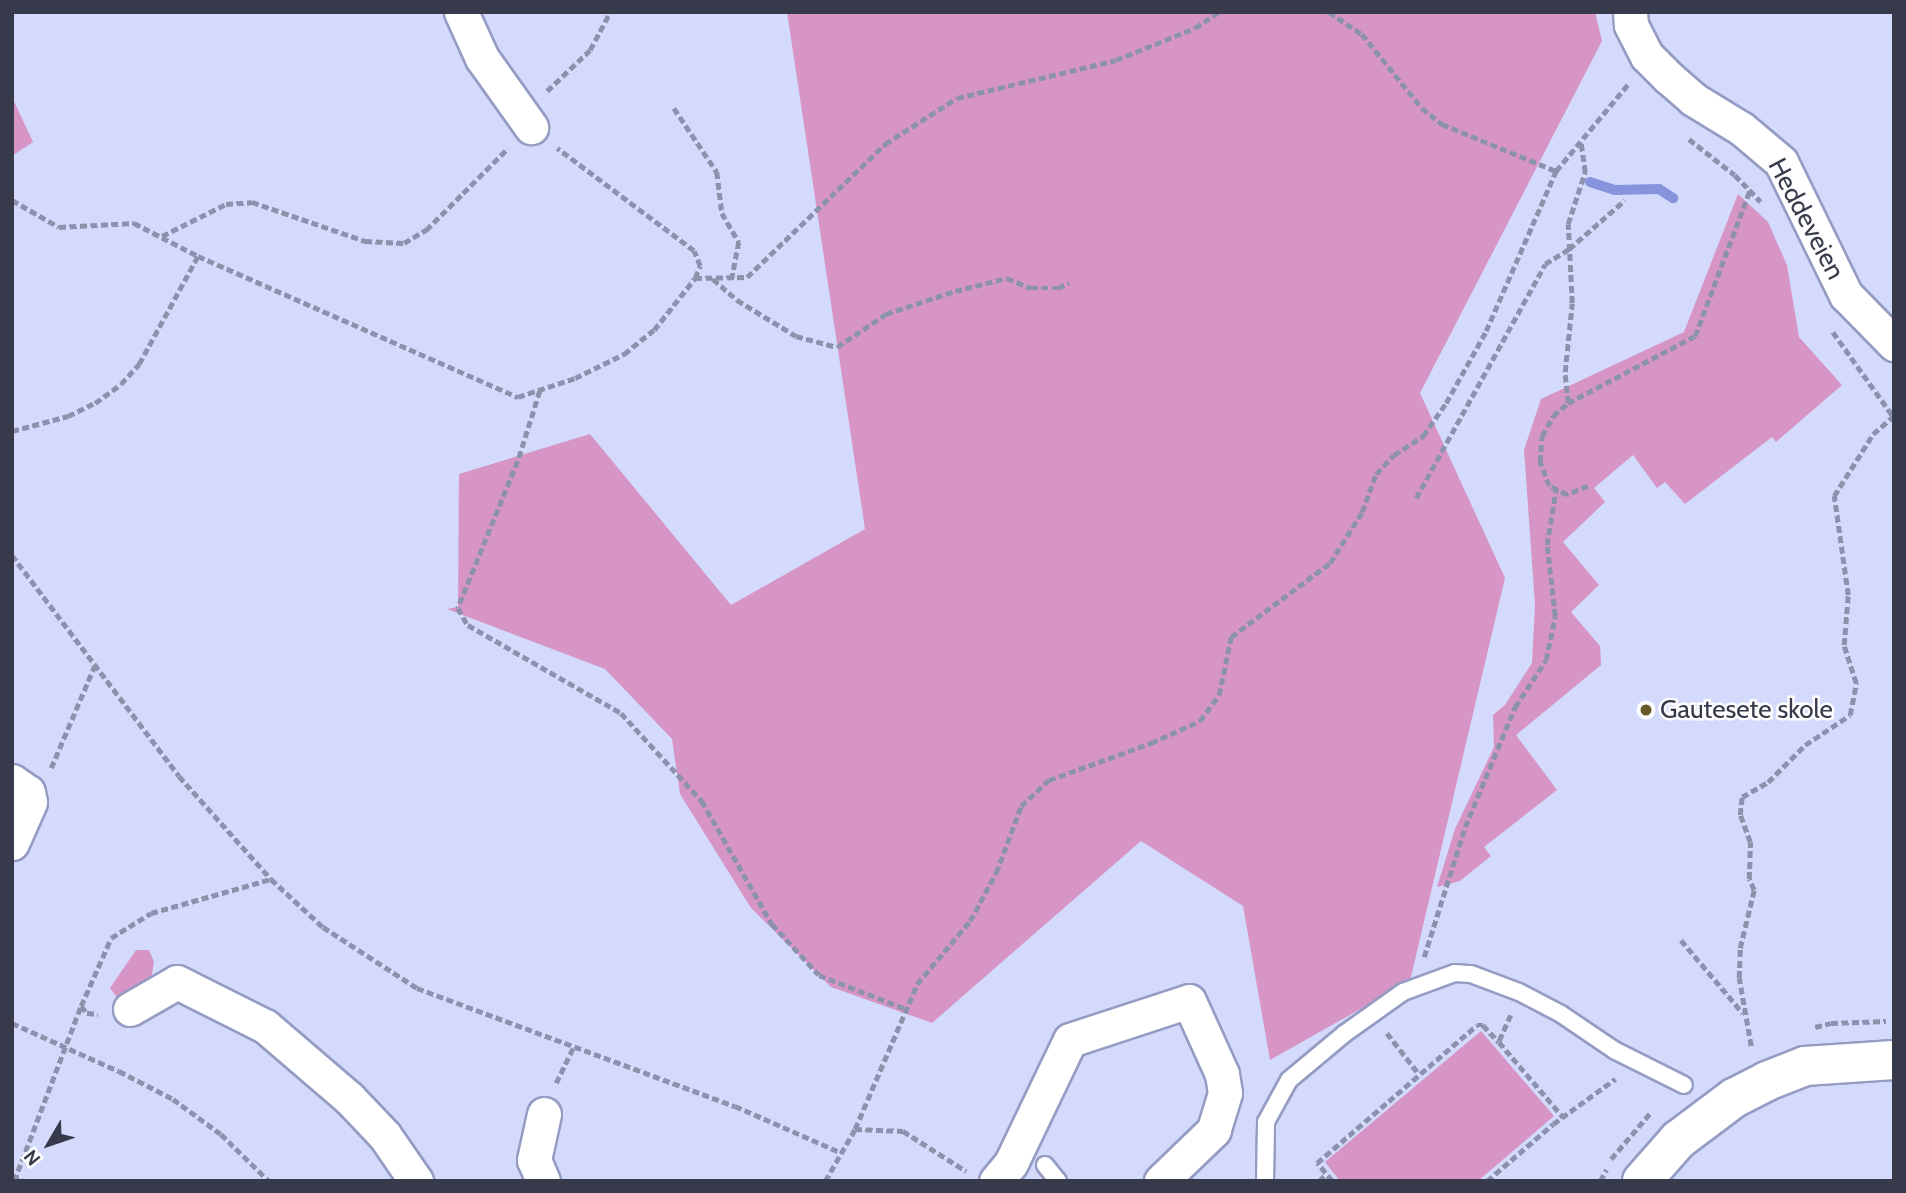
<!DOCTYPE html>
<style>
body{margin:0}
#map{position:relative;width:1906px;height:1193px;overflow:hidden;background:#d3dafb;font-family:Cabin,sans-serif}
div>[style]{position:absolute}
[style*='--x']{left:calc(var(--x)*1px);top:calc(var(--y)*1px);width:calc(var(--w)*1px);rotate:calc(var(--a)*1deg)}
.green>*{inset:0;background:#d795c6}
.stream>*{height:10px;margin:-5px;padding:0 5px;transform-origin:5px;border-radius:5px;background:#8893de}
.path>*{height:4.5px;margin-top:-2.25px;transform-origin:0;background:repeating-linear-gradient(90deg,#8d92ac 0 7px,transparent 0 10.5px)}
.roads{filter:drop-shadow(2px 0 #959cc3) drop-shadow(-2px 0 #959cc3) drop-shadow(0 2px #959cc3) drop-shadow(0 -2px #959cc3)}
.lane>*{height:16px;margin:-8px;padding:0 8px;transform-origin:8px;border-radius:8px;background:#fff}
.street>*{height:33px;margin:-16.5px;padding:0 16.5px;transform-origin:16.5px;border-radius:16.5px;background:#fff}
.secondary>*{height:38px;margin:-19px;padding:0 19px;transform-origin:19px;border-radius:19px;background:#fff}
.dots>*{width:19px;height:19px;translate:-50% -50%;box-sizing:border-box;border:4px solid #fdfdfd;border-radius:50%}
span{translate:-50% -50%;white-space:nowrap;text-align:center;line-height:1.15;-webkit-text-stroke:5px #fdfdfd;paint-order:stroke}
.street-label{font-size:26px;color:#373a4a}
.poi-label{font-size:26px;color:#373a4a}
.left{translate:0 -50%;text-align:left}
.frame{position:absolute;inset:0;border:14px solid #373a4a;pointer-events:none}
.north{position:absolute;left:14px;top:1109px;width:70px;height:70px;-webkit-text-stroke:5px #fdfdfd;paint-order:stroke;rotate:231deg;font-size:19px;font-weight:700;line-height:28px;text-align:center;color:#373a4a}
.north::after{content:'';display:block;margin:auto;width:24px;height:32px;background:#373a4a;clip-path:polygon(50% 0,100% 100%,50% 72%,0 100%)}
</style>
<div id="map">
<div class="green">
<div style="clip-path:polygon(787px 12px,1595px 12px,1602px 41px,1420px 393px,1505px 578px,1410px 981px,1270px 1060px,1243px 906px,1141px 841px,932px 1023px,831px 987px,751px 908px,680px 794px,672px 739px,605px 669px,447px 609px,458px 607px,459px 474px,590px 434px,731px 605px,865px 529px)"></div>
<div style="clip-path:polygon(12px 97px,33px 142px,12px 156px)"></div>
<div style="clip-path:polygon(1738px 194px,1768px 222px,1787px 265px,1799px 337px,1842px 385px,1776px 442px,1772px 437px,1685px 504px,1665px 482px,1657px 488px,1633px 455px,1594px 488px,1605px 502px,1563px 542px,1599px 585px,1571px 612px,1600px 646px,1601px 665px,1516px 735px,1557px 790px,1484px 847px,1491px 856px,1460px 881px,1437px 887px,1455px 829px,1494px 747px,1493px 715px,1505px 705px,1532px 663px,1535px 605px,1524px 450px,1541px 399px,1684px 332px)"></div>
<div style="clip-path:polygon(136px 950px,149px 950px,154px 962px,151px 979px,122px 1004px,110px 988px)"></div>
<div style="clip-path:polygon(1481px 1031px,1554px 1116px,1478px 1181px,1340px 1181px,1325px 1162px)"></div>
</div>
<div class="stream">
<div style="--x:1590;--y:182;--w:26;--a:18"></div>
<div style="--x:1615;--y:190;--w:44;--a:-1.3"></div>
<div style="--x:1659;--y:189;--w:17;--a:33"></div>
</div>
<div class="path">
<div style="--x:1329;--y:12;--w:40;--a:34"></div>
<div style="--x:1362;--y:34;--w:95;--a:51"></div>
<div style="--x:1422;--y:108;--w:26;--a:39"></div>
<div style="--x:1442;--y:124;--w:123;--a:22.4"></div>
<div style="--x:547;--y:91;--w:59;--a:-43.6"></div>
<div style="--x:590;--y:50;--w:43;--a:-62.2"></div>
<div style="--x:674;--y:108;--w:77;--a:56.1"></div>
<div style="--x:717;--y:172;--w:41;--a:83"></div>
<div style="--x:722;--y:213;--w:34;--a:60"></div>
<div style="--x:739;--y:242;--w:37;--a:101"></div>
<div style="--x:1689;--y:139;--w:58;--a:38"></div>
<div style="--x:1735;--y:175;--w:37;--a:46"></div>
<div style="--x:12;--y:200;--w:54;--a:29.9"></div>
<div style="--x:59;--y:227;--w:75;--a:-3.1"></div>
<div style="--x:134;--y:223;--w:72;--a:27.3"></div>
<div style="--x:162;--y:236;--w:72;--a:-26.6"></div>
<div style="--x:226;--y:204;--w:26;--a:-4"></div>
<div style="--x:252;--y:202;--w:120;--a:19"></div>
<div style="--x:365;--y:241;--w:39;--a:3"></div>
<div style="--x:404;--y:243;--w:26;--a:-31"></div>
<div style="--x:426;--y:230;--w:116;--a:-45"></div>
<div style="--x:695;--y:278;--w:52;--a:-1.1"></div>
<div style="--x:747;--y:277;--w:192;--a:-43.9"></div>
<div style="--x:885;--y:144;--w:85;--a:-32.6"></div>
<div style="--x:957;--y:98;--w:163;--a:-13.4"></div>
<div style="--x:1116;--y:60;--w:85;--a:-22.1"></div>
<div style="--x:1195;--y:28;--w:29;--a:-34"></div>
<div style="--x:713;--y:279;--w:32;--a:41"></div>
<div style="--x:737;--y:300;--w:69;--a:31.4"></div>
<div style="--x:796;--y:336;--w:42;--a:15"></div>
<div style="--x:837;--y:347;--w:59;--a:-34"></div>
<div style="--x:886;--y:314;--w:73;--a:-18.4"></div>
<div style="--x:955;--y:291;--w:54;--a:-14"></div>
<div style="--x:1007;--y:278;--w:26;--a:23"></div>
<div style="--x:1031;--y:288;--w:27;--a:0"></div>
<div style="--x:1058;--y:288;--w:12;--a:-24"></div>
<div style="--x:1833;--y:332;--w:103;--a:54.5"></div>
<div style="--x:540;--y:391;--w:73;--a:107.4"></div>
<div style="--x:518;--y:461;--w:159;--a:112.2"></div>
<div style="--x:458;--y:608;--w:20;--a:60"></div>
<div style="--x:468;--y:625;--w:177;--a:29.9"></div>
<div style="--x:621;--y:713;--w:120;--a:47.4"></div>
<div style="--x:702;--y:801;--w:142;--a:60.4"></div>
<div style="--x:772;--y:924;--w:69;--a:47.3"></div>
<div style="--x:819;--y:975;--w:93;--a:21.3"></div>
<div style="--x:1568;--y:403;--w:31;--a:-96"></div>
<div style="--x:1565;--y:372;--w:69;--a:-84.2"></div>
<div style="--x:1572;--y:303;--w:79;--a:-92.9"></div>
<div style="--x:1568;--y:224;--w:55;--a:-71.9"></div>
<div style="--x:1585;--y:172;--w:30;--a:-98"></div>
<div style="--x:12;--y:431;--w:58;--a:-15"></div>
<div style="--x:68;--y:416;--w:30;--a:-26"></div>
<div style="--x:95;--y:403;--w:32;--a:-36"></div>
<div style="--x:121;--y:384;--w:27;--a:-48"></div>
<div style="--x:139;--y:364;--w:123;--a:-61.4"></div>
<div style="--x:198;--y:256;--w:350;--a:23.8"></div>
<div style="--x:518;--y:397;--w:60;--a:-18.4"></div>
<div style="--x:575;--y:378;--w:55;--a:-26.1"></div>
<div style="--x:624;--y:354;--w:38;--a:-39"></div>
<div style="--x:654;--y:330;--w:66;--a:-51.7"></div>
<div style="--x:695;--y:278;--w:13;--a:-67"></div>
<div style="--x:700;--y:266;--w:16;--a:-112"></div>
<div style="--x:694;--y:251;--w:171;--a:-143.1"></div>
<div style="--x:1588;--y:486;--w:23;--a:157"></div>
<div style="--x:1567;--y:495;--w:20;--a:-153"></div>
<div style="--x:1549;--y:486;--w:26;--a:-111"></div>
<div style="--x:1540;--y:462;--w:26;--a:-86"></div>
<div style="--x:1542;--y:436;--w:23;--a:-61"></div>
<div style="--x:1553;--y:416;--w:20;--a:-41"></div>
<div style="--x:1568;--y:403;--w:144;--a:-27.8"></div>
<div style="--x:1695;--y:336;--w:156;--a:-69.4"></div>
<div style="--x:1416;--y:498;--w:267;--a:-61.1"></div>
<div style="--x:1545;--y:264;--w:28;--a:-32"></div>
<div style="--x:1569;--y:249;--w:74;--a:-41.2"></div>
<div style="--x:12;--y:555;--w:277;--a:52.9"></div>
<div style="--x:179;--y:776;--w:138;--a:48.2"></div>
<div style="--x:271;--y:879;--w:71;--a:42.7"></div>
<div style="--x:323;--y:927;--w:112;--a:33"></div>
<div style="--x:417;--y:988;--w:339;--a:20.4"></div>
<div style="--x:735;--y:1106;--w:115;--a:23.7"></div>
<div style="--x:51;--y:768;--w:112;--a:-66.9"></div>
<div style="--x:1681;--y:940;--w:96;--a:49.7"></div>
<div style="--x:1424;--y:957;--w:136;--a:-72.5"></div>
<div style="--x:1465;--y:827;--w:130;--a:-67.4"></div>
<div style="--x:1515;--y:707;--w:56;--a:-56.6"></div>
<div style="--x:1546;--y:660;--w:45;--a:-78.4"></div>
<div style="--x:1555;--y:616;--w:71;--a:-96.4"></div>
<div style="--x:1547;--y:545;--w:57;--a:-80.9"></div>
<div style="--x:81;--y:1006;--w:9;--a:49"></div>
<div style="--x:87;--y:1013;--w:11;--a:5"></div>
<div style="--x:1511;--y:1015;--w:30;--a:114"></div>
<div style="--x:1499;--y:1042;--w:99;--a:49.5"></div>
<div style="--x:12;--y:1023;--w:117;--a:24.2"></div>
<div style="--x:119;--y:1071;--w:61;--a:27.4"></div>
<div style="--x:173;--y:1099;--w:59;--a:36.1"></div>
<div style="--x:221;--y:1134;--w:67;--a:44.4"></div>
<div style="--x:1815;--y:1027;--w:16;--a:-14"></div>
<div style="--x:1831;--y:1023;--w:55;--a:-2.1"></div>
<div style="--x:1387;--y:1033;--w:52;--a:52"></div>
<div style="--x:1751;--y:1046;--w:69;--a:-100"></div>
<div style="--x:1739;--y:978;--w:30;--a:-88"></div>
<div style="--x:1740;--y:948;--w:60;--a:-76.4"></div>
<div style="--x:1754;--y:890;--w:12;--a:-114"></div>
<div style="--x:1749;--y:879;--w:37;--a:-88"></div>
<div style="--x:1750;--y:842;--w:29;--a:-110"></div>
<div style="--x:1740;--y:815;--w:18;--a:-84"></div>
<div style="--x:1742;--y:797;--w:30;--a:-30"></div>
<div style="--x:1768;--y:782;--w:52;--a:-45"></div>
<div style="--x:1805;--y:745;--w:54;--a:-33.7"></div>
<div style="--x:1850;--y:715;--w:33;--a:-79"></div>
<div style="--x:1856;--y:683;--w:40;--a:-108"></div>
<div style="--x:1844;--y:645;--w:50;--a:-85.4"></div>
<div style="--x:1848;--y:595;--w:100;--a:-98"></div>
<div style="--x:1834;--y:496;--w:73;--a:-57.8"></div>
<div style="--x:1873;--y:434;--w:28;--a:-41"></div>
<div style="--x:556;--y:1083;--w:41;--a:-64.1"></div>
<div style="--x:855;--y:1129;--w:48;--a:2.4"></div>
<div style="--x:903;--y:1131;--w:75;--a:32.4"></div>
<div style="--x:1611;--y:1159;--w:62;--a:-49.6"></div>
<div style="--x:12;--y:1176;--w:12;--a:24"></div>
<div style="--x:14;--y:1181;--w:187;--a:-69.1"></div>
<div style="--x:81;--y:1006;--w:74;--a:-66.2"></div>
<div style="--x:111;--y:938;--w:47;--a:-32"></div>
<div style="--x:151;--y:913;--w:125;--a:-15.8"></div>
<div style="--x:825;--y:1181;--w:60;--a:-60"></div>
<div style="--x:855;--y:1129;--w:158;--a:-66.8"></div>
<div style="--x:917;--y:984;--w:82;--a:-49.9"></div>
<div style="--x:970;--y:921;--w:55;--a:-61.6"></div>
<div style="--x:996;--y:873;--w:72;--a:-69.5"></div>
<div style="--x:1021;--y:806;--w:38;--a:-43"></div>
<div style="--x:1049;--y:780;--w:109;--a:-19.9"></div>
<div style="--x:1151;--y:743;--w:54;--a:-24.2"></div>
<div style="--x:1200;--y:721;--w:32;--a:-54"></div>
<div style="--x:1219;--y:695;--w:59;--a:-78.3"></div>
<div style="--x:1231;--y:637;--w:124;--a:-36.8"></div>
<div style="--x:1330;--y:563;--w:60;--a:-57.9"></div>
<div style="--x:1362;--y:512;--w:40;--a:-69.8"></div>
<div style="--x:1376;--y:474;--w:26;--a:-47"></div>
<div style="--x:1394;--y:455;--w:35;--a:-33"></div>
<div style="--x:1423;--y:436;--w:40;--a:-55.1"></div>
<div style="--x:1446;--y:403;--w:82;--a:-60.9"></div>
<div style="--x:1486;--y:331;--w:175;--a:-66.4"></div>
<div style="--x:1556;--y:171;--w:114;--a:-50.3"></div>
<div style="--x:1319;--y:1181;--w:10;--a:-45"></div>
<div style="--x:1332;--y:1181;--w:23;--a:-130"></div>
<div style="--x:1317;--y:1163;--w:211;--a:-40.8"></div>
<div style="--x:1477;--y:1025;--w:6;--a:0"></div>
<div style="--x:1483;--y:1025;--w:23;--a:47"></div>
<div style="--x:1487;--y:1181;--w:87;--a:-40.8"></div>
<div style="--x:1553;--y:1124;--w:77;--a:-36"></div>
<div style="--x:1600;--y:1181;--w:13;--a:-61"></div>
</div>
<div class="roads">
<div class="lane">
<div style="--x:1045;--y:1165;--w:21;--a:51"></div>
<div style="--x:1265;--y:1181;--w:59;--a:-89"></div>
<div style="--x:1266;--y:1122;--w:48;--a:-61.3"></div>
<div style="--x:1289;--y:1080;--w:72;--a:-39.9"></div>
<div style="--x:1344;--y:1034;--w:72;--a:-35.4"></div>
<div style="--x:1403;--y:992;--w:55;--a:-20.1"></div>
<div style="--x:1455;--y:973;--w:16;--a:4"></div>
<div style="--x:1471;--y:974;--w:51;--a:20.6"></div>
<div style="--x:1519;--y:992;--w:47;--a:27.6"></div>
<div style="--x:1561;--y:1014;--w:64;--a:34.2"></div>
<div style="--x:1614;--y:1050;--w:78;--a:26.6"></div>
</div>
<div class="street">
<div style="--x:461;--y:12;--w:51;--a:65.5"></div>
<div style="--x:482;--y:58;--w:85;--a:54.6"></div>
<div style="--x:1630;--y:12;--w:13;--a:86"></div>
<div style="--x:1631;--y:25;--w:35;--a:63"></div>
<div style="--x:1647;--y:56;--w:30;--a:45"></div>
<div style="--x:1668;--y:77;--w:33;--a:41"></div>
<div style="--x:1693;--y:99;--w:57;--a:31.5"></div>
<div style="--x:1742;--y:129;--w:51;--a:40.2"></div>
<div style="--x:1781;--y:162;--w:148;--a:64"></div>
<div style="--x:1846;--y:295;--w:69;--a:45.6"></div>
<div style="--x:12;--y:781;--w:19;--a:35"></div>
<div style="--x:28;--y:792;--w:10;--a:79"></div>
<div style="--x:30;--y:802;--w:45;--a:113.7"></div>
<div style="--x:130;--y:1009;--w:54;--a:-29.9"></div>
<div style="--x:177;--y:982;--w:98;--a:26.6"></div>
<div style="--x:265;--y:1026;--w:111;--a:40.6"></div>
<div style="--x:349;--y:1098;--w:52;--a:46.5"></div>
<div style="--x:385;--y:1136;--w:55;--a:55.4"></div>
<div style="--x:543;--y:1181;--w:23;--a:-113"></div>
<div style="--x:534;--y:1160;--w:47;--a:-77.7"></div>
<div style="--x:996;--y:1181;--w:23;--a:-50"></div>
<div style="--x:1011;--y:1163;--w:136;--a:-64.4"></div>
<div style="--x:1070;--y:1040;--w:125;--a:-18.1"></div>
<div style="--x:1189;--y:1001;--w:80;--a:65.7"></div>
<div style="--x:1222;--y:1074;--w:19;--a:81"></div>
<div style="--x:1225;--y:1093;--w:39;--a:107"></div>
<div style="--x:1214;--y:1130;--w:74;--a:136.1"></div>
</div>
<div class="secondary">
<div style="--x:1642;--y:1181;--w:55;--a:-48.7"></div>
<div style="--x:1678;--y:1140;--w:70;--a:-36.9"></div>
<div style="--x:1734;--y:1098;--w:37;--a:-27"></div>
<div style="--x:1767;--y:1081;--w:41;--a:-21.5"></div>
<div style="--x:1805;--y:1066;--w:89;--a:-3.9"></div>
</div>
</div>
<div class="dots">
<div style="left:1646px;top:710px;background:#665a27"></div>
</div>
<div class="street-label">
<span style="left:1806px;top:219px;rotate:62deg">Heddeveien</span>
</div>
<div class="poi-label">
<span class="left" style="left:1660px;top:710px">Gautesete skole</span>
</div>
<div class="frame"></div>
<div class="north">N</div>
</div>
